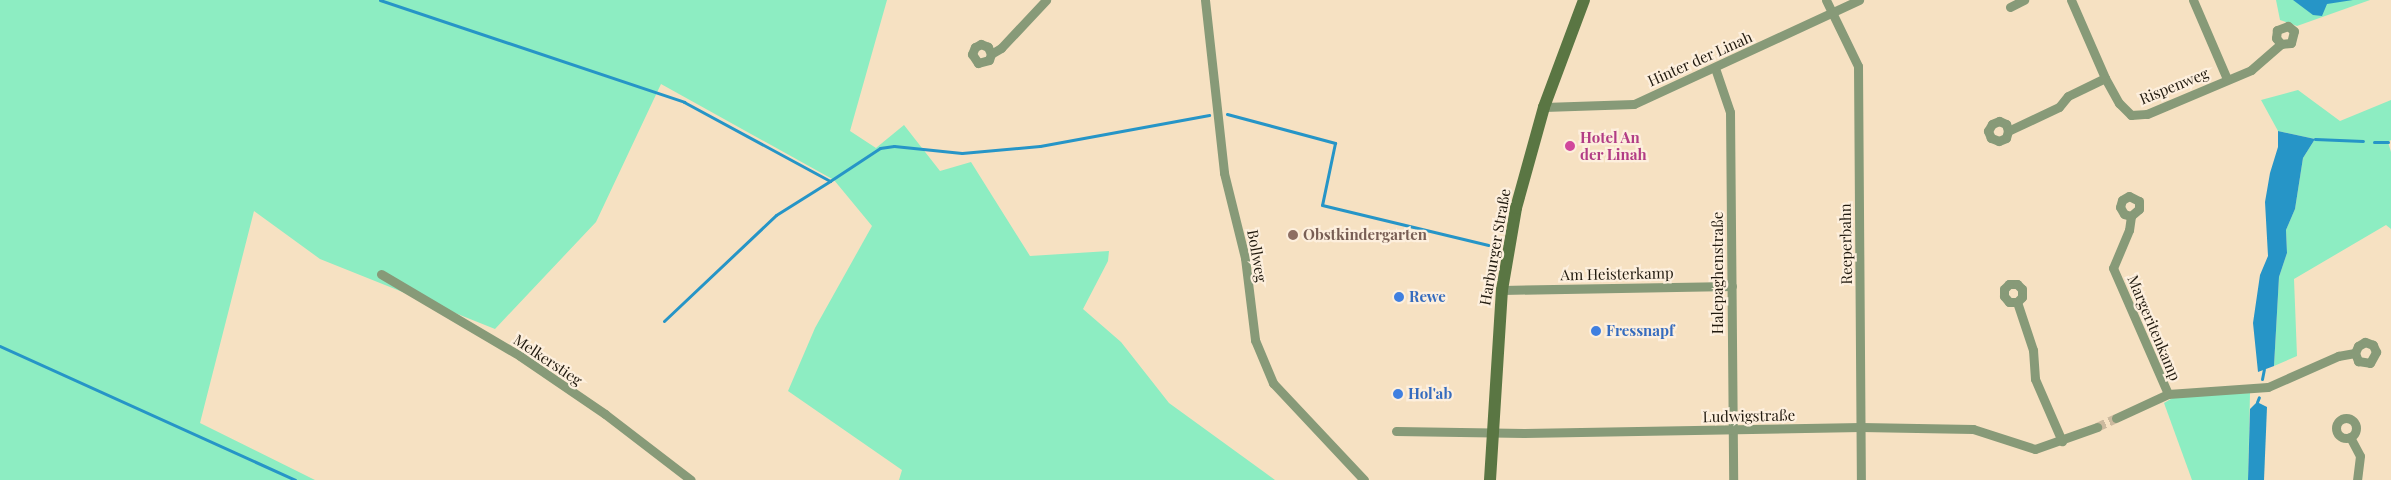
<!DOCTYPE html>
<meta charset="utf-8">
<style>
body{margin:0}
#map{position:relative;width:2391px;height:480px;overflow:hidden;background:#f6e1c2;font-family:"Playfair Display",serif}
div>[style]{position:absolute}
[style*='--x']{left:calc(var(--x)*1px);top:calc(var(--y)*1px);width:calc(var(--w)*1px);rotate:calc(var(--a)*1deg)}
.green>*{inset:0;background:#8dedc2}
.water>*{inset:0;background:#2695c7}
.stream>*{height:3px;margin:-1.5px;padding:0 1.5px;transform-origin:1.5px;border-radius:1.5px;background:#2695c7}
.street-tunnel>*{height:9px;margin-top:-4.5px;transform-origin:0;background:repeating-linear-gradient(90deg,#cbb99e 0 9px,transparent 0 13.5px)}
.street>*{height:9px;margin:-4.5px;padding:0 4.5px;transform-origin:4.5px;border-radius:4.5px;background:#879a78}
.street>.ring{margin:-4.5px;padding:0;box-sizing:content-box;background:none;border:9px solid #879a78;border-radius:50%}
.secondary>*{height:12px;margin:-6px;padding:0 6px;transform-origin:6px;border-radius:6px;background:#5a7643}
.dots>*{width:14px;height:14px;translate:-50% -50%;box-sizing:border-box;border:2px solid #fdefdd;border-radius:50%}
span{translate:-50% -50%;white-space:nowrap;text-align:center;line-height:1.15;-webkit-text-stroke:4.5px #fdefdd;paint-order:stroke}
.street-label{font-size:15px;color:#20190e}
.hotel-label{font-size:15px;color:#b23c85;font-weight:700}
.left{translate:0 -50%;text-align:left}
.education-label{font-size:15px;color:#785e54;font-weight:700}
.shop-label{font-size:15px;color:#366cbe;font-weight:700}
</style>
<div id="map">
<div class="green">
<div style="clip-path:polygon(0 0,887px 0,850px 131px,876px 148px,904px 125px,940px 171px,971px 162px,1030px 256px,1109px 251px,1108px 261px,1083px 309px,1121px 342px,1169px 403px,1275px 480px,899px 480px,902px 470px,788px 391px,815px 328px,872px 226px,834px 180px,661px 84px,596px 222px,495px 329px,320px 259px,254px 211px,200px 423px,315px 480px,0 480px)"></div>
<div style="clip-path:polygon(2276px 0,2370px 0,2297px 26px,2280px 20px)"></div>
<div style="clip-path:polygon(2298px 90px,2340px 121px,2391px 100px,2391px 140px,2388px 142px,2391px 152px,2391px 229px,2386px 225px,2294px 279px,2297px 356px,2274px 366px,2279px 277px,2287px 253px,2286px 230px,2295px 209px,2303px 158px,2315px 139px,2278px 131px,2261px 100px)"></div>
<div style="clip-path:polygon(2250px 393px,2248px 480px,2192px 480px,2164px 403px,2176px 396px)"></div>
</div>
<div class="water">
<div style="clip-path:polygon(2293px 0,2353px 0,2327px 4px,2322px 16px,2313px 15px)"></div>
<div style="clip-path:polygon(2278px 131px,2315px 139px,2303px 158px,2295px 209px,2286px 230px,2287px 253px,2279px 277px,2274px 366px,2258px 372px,2253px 323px,2260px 275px,2268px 256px,2265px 202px,2270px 173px,2278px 147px)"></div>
<div style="clip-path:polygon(2257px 402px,2267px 407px,2264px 480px,2248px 480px,2250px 409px)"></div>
</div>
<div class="stream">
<div style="--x:380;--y:0;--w:321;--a:18.5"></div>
<div style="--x:684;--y:102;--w:166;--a:28.4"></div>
<div style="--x:830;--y:181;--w:60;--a:-33.4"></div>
<div style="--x:880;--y:148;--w:14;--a:-8"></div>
<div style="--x:894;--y:146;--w:68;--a:5.9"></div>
<div style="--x:962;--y:153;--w:78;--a:-5.1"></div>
<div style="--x:1040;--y:146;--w:172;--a:-10.4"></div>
<div style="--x:1227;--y:114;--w:112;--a:15"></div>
<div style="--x:1335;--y:143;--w:63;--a:101.8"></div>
<div style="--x:1322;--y:205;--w:171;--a:13.5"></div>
<div style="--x:2315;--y:139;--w:48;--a:2.4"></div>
<div style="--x:2374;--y:142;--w:14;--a:0"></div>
<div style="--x:664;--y:321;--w:154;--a:-43.4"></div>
<div style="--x:776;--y:215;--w:64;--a:-32.2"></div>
<div style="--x:0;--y:346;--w:324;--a:24.4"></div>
<div style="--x:2262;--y:379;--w:10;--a:-79"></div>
<div style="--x:2257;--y:402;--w:5;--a:-68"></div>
</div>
<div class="street-tunnel">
<div style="--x:2097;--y:427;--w:21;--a:-25"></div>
</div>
<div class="street">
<div style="--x:1205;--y:0;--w:174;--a:83.7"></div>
<div style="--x:1224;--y:173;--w:88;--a:76.1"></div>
<div style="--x:1245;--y:258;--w:83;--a:83"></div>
<div style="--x:1255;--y:340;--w:47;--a:67.3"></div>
<div style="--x:1273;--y:383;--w:133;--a:46.8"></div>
<div style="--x:1826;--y:0;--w:73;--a:64.1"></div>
<div style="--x:1858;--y:66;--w:414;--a:89.6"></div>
<div style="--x:2071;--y:0;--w:85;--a:66.4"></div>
<div style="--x:2105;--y:78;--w:29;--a:61"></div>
<div style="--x:2119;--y:103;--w:17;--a:45"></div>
<div style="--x:2131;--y:115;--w:16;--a:-4"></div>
<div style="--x:2147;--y:114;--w:113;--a:-22.9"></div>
<div style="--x:2251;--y:70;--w:40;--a:-41"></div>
<div style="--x:2281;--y:44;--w:10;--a:-6"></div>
<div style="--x:2291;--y:43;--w:12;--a:-76"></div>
<div style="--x:2294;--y:31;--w:8;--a:-140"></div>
<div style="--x:2288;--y:26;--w:12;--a:160"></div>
<div style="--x:2277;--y:30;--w:8;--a:97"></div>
<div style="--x:2276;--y:38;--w:8;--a:50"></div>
<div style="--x:2193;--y:0;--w:86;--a:66.7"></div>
<div style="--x:2010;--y:7;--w:16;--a:-27"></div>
<div style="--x:991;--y:54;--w:8;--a:-113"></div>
<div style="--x:988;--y:47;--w:8;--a:-157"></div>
<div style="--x:981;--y:44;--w:7;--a:153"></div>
<div style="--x:975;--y:47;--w:8;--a:113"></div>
<div style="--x:972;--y:54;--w:11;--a:56"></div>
<div style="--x:978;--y:63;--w:11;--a:-15"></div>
<div style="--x:989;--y:60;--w:6;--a:-72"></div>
<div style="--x:991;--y:54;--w:12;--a:-31"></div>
<div style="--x:1001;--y:48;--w:66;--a:-46.8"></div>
<div style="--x:1715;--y:68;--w:46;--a:71.2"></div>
<div style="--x:1730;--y:112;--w:368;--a:89.5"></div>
<div style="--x:1544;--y:107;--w:90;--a:-1.9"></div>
<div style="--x:1634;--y:104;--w:248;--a:-24.8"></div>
<div style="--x:2008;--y:131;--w:7;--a:106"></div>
<div style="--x:2006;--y:138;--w:8;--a:157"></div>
<div style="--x:1999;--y:141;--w:9;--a:-159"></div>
<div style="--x:1991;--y:138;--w:8;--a:-113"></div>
<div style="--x:1988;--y:131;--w:8;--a:-60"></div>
<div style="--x:1992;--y:124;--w:8;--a:-23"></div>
<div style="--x:1999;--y:121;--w:8;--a:23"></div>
<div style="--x:2006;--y:124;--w:7;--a:74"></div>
<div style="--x:2008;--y:131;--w:56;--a:-25.2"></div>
<div style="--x:2059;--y:107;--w:14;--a:-51"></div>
<div style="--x:2068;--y:96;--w:41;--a:-25.9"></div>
<div style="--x:2131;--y:216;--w:7;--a:-164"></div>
<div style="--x:2124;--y:214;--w:8;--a:-120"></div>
<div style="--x:2120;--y:207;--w:7;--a:-74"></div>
<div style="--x:2122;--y:200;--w:8;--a:-30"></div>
<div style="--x:2129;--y:196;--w:11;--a:27"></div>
<div style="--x:2139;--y:201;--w:8;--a:90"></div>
<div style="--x:2139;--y:209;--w:11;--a:139"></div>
<div style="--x:2131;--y:216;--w:14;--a:98"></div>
<div style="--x:2129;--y:230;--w:41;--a:112.8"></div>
<div style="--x:2113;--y:268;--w:137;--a:66.4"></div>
<div style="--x:381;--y:274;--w:161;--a:30.5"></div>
<div style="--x:520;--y:356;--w:103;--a:34.3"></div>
<div style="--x:605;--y:414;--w:108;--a:37.5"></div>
<div style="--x:1502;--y:290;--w:230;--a:-1"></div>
<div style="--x:2017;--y:302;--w:8;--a:180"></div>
<div style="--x:2009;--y:302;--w:8;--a:-130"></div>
<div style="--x:2004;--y:296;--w:7;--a:-90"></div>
<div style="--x:2004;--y:289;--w:7;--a:-45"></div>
<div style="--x:2009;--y:284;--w:8;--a:0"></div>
<div style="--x:2017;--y:284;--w:7;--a:45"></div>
<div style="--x:2022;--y:289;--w:8;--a:90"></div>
<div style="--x:2022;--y:297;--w:7;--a:135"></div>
<div style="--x:2017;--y:302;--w:51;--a:71.6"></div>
<div style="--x:2033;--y:350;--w:29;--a:86"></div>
<div style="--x:2035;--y:379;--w:68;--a:66.5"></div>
<div style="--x:2116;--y:418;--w:57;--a:-24.8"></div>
<div style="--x:2168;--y:394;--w:100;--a:-4"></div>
<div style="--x:2268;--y:387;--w:77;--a:-23.9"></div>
<div style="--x:2338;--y:356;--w:17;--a:-10"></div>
<div style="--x:2355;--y:353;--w:9;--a:69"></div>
<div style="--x:2358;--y:361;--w:12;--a:9"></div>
<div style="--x:2370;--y:363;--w:13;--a:-61"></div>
<div style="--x:2376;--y:352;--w:8;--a:-113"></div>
<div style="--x:2373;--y:345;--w:9;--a:-159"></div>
<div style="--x:2365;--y:342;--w:8;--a:150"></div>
<div style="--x:2358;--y:346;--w:8;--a:113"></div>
<div class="ring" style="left:2336px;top:418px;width:11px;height:11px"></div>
<div style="--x:1396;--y:431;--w:128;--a:0.9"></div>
<div style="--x:1524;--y:433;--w:337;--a:-1"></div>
<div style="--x:1861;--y:427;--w:112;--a:1"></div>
<div style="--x:1973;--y:429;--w:65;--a:17.9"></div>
<div style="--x:2035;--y:449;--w:66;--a:-19.5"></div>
<div style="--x:2350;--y:437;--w:21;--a:62"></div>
<div style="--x:2360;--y:456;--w:24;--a:97"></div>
</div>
<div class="secondary">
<div style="--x:1490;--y:480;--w:190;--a:-86.4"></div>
<div style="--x:1502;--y:290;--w:83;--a:-80.3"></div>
<div style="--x:1516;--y:208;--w:105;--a:-74.5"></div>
<div style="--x:1544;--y:107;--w:114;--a:-69.5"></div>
</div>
<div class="dots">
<div style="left:1570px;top:146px;background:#d1479c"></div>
<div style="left:1293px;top:235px;background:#8d6e63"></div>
<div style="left:1399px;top:297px;background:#3f7fe0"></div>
<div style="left:1596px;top:331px;background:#3f7fe0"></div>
<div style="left:1398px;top:394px;background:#3f7fe0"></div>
</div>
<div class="street-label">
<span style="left:1700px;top:59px;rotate:-24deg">Hinter der Linah</span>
<span style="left:2174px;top:86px;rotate:-22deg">Rispenweg</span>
<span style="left:1846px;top:244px;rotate:-91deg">Reeperbahn</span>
<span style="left:1495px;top:247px;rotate:-80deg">Harburger Straße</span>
<span style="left:1257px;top:256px;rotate:80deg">Bollweg</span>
<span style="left:1718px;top:273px;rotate:-90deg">Halepaghenstraße</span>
<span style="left:1617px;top:274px;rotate:-1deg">Am Heisterkamp</span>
<span style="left:2154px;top:328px;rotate:67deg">Margeritenkamp</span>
<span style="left:548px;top:360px;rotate:34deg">Melkerstieg</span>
<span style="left:1749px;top:416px;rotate:-1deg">Ludwigstraße</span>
</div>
<div class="hotel-label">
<span class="left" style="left:1580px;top:146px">Hotel An<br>der Linah</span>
</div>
<div class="education-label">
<span class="left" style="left:1303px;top:235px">Obstkindergarten</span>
</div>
<div class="shop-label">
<span class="left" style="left:1409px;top:297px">Rewe</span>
<span class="left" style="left:1606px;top:331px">Fressnapf</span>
<span class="left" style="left:1408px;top:394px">Hol'ab</span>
</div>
</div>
